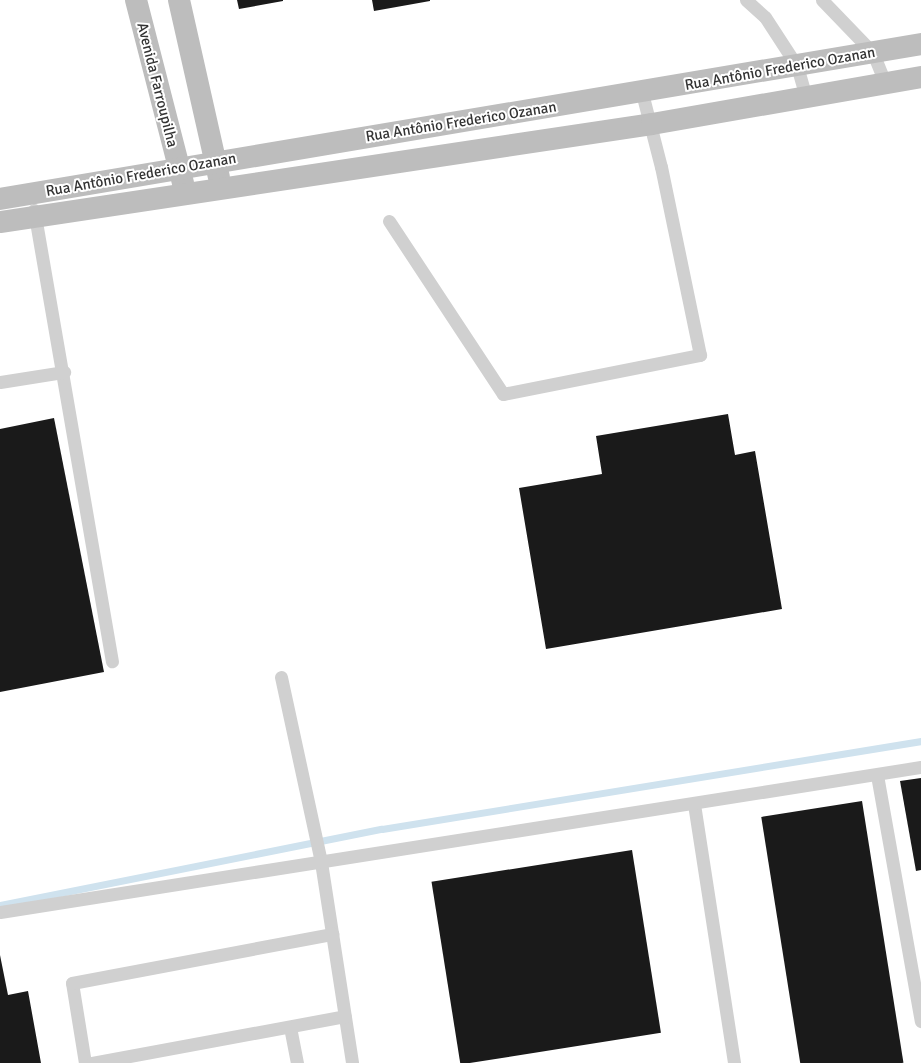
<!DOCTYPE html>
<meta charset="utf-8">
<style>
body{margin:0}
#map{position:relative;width:921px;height:1063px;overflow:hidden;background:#fff;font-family:Signika,sans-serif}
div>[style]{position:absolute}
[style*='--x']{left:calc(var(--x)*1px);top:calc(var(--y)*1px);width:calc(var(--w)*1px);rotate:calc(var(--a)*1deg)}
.stream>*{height:7px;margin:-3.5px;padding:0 3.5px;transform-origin:3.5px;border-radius:3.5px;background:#cfe2ee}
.building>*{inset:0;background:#1a1a1a;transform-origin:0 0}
.lane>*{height:13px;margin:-6.5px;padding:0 6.5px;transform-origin:6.5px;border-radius:6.5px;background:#d0d0d0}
.secondary>*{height:22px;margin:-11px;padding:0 11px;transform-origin:11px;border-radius:11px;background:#bdbdbd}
span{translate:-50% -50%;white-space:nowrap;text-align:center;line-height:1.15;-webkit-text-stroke:4px #fff;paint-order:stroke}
.street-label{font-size:15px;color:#333}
</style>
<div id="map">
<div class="stream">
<div style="--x:0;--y:905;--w:389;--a:-11.3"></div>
<div style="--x:382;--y:829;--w:546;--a:-9.27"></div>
</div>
<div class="building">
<div style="clip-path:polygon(237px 0,283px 0,283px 1px,239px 9px)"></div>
<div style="clip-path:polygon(372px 0,430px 0,430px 1px,374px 11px)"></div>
<div style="clip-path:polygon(728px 414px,735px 455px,755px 451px,782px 609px,546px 649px,519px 488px,602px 474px,596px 436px)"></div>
<div style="clip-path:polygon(54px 418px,104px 672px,0 692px,0 429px)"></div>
<div style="clip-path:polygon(921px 778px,921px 870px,916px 871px,900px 781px)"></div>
<div style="left:862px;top:801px;width:265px;height:102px;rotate:81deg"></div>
<div style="left:632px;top:850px;width:185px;height:203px;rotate:81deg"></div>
<div style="clip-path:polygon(0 955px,8px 995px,28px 991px,41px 1063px,0 1063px)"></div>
</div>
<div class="lane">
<div style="--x:746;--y:0;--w:25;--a:42"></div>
<div style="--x:765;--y:17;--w:59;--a:56.9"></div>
<div style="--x:797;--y:66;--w:32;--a:74"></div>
<div style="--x:822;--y:0;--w:74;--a:46.1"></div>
<div style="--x:873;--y:53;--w:32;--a:68"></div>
<div style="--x:34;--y:210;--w:458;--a:80.2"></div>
<div style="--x:389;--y:221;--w:207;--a:56.6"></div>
<div style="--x:503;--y:394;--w:201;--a:-11.2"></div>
<div style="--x:700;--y:355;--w:192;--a:-101.7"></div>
<div style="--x:661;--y:167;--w:76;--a:-104.4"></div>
<div style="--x:0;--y:382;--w:65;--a:-8.9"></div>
<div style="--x:281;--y:677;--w:189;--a:77.8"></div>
<div style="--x:321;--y:862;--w:203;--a:81.2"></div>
<div style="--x:877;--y:775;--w:250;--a:79.9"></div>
<div style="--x:694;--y:804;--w:262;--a:81.2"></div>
<div style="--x:0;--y:912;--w:932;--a:-8.95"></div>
<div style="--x:290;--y:1027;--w:37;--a:79"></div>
<div style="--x:85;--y:1063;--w:81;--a:-99.2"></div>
<div style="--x:72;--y:983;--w:265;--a:-10.7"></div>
<div style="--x:92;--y:1063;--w:257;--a:-10.5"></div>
</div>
<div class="secondary">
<div style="--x:136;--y:0;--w:189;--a:75.6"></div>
<div style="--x:179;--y:0;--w:181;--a:77.3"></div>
<div style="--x:0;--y:199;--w:934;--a:-9.55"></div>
<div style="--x:0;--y:222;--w:659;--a:-8.55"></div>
<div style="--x:652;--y:124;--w:273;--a:-9.9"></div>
</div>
<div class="street-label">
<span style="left:780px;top:69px;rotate:-10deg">Rua Antônio Frederico Ozanan</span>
<span style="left:157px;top:85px;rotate:76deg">Avenida Farroupilha</span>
<span style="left:461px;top:122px;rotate:-9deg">Rua Antônio Frederico Ozanan</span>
<span style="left:141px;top:175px;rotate:-10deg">Rua Antônio Frederico Ozanan</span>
</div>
</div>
